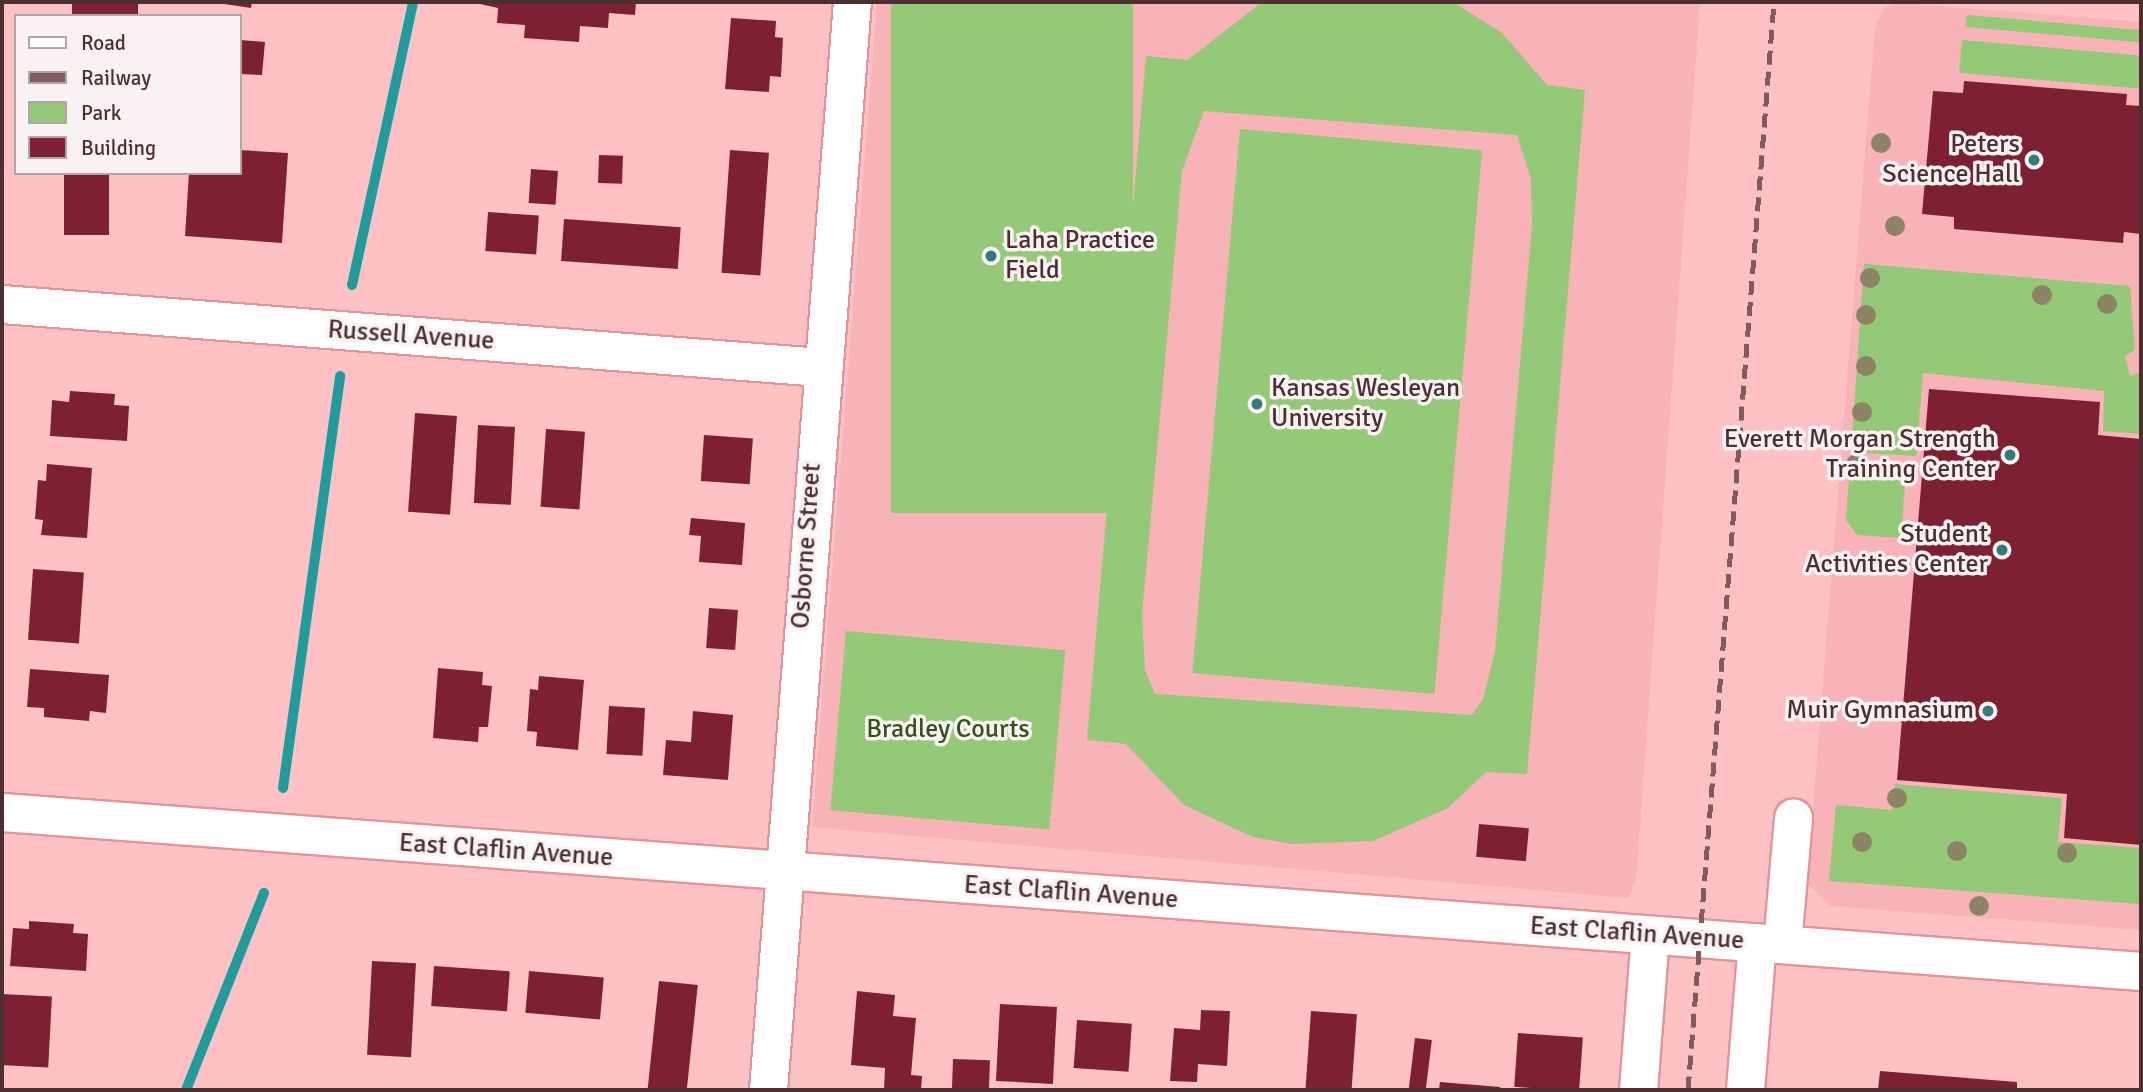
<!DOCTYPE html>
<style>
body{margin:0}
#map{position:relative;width:2143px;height:1092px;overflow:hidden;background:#ffc1c4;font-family:Signika,sans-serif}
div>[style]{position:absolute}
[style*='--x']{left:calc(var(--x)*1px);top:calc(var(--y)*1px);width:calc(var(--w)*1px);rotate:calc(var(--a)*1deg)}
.built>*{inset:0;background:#f7b3b7}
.green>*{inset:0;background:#94c977;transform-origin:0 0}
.stream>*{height:10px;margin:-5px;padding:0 5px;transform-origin:5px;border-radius:5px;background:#1f9d9d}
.building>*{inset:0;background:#7d2031;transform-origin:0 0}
.roads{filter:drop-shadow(2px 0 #e0959a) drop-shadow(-2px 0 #e0959a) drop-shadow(0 2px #e0959a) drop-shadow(0 -2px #e0959a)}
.minor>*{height:37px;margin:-18.5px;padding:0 18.5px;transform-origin:18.5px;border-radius:18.5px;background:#fff}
.rail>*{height:5px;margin-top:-2.5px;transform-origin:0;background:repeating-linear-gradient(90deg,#825b5d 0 14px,transparent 0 21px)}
.trees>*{width:20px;height:20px;margin:-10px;border-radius:50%;background:#8d8466}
.dots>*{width:19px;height:19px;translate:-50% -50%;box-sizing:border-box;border:4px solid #faf2f2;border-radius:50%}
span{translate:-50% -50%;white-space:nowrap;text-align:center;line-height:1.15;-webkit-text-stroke:7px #faf2f2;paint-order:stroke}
.poi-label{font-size:26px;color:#4d2f31}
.right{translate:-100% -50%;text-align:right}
.left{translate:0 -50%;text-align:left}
.street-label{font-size:26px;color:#4d2f31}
.park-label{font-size:26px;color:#30531a}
.frame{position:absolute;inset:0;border:4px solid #4d2f31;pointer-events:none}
.legend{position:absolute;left:14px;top:14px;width:228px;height:161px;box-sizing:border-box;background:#faf2f2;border:2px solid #b5a4a5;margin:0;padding:9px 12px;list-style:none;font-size:21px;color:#4d2f31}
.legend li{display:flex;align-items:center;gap:14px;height:35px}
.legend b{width:35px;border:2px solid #b5a4a5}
</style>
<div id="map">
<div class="built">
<div style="clip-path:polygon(877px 2px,1700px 2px,1636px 880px,1629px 898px,812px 827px)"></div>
<div style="clip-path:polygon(1901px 3px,2141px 22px,2141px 930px,1831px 906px,1807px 883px,1875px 28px,1883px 8px)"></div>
</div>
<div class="green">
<div style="left:891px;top:2px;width:242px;height:511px"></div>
<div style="clip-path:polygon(evenodd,1262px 2px,1453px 2px,1502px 33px,1547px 85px,1585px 90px,1527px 774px,1486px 772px,1448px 808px,1373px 841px,1292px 844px,1253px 837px,1184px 805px,1126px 744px,1087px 740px,1146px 56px,1188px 60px,1262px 2px,1204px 111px,1517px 135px,1531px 179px,1532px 226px,1495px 651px,1483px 699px,1472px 715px,1155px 694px,1145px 670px,1142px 616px,1182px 171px,1204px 111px)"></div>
<div style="left:1967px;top:15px;width:175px;height:12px;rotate:5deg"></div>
<div style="left:1962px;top:40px;width:180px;height:33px;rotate:5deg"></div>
<div style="left:1240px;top:129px;width:243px;height:546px;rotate:5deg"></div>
<div style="clip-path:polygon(1864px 264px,2130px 286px,2135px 350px,2125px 356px,2130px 376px,2141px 372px,2141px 434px,2103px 431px,2104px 391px,1923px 373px,1916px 456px,1851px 452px)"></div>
<div style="clip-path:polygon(1850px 464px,1906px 469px,1901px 538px,1857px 535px,1846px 520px)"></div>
<div style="left:846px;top:631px;width:220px;height:180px;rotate:5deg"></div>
<div style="clip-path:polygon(1895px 784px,2062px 798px,2058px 842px,2141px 848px,2141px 904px,1829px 881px,1836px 805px,1892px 810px)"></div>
</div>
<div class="stream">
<div style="--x:352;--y:285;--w:289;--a:-77.8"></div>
<div style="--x:283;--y:788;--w:416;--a:-82.1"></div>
<div style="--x:186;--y:1090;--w:212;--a:-68.4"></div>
</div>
<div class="building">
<div style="left:72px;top:2px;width:66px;height:14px"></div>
<div style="clip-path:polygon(211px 2px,252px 2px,251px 8px)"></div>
<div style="clip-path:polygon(471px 2px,636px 2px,635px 15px,609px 13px,608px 28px,580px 26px,579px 42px,524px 38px,525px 25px,497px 23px,498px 8px)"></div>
<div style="clip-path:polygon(731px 18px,776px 21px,775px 37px,783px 38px,781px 77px,770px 76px,769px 92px,725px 89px)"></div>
<div style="clip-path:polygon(240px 40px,265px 42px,262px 75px,240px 74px)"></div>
<div style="clip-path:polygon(1964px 81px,2127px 94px,2126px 105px,2141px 106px,2141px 234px,2124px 232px,2123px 243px,1954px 229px,1954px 217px,1922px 214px,1933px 91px,1963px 93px)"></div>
<div style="clip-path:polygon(240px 150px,288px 153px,282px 243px,185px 236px,189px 173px,240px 173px)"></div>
<div style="left:730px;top:150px;width:39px;height:123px;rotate:4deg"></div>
<div style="left:599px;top:155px;width:24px;height:28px;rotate:2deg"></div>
<div style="left:531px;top:169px;width:27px;height:34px;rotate:4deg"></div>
<div style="left:64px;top:173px;width:45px;height:62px"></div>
<div style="left:488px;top:212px;width:51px;height:39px;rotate:4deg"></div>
<div style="left:564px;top:219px;width:117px;height:42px;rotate:4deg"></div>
<div style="clip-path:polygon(1929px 389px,2100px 402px,2098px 435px,2141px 439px,2141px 845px,2064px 838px,2067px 794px,1897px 780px)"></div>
<div style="clip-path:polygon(70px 391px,115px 394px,114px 405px,129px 406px,127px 441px,50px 436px,52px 400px,69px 402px)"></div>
<div style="left:415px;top:413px;width:42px;height:99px;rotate:4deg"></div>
<div style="left:478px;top:425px;width:37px;height:78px;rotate:3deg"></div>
<div style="left:546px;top:429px;width:39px;height:78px;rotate:4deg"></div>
<div style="left:704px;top:435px;width:49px;height:46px;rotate:4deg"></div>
<div style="clip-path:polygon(47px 464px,92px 468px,87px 538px,41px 535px,43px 520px,35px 519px,38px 480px,46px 481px)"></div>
<div style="clip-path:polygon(691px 518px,745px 523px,742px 565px,699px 562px,701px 536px,689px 535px)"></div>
<div style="left:33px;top:569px;width:51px;height:71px;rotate:4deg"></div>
<div style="left:709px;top:608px;width:29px;height:40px;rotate:4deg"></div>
<div style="clip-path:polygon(438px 668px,483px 672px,482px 685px,492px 686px,488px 727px,479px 727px,478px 742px,433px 738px)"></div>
<div style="clip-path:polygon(30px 669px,109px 675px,106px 713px,90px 711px,89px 721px,44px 717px,44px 708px,27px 707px)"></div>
<div style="clip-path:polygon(539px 676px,584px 680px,578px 750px,536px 746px,537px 732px,527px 731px,530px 689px,538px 690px)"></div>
<div style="left:609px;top:706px;width:36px;height:48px;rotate:3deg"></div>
<div style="clip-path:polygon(693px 711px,733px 715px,728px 780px,663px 775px,666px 740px,691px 742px)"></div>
<div style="left:1479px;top:824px;width:50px;height:33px;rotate:5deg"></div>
<div style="clip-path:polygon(29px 921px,74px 924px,73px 933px,88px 934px,86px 971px,10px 966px,13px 928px,29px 929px)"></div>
<div style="left:372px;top:961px;width:44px;height:94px;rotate:3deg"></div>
<div style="left:434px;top:966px;width:76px;height:40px;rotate:4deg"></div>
<div style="left:529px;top:971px;width:75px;height:42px;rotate:5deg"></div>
<div style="left:659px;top:981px;width:39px;height:109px;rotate:6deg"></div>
<div style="clip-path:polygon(857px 991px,895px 995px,893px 1016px,916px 1018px,911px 1075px,922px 1076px,921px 1090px,884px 1090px,885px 1068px,851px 1065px)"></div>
<div style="left:2px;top:994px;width:50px;height:71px;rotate:3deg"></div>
<div style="left:1000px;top:1004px;width:57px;height:77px;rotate:3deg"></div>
<div style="clip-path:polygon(1201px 1010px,1230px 1011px,1227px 1066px,1198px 1064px,1197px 1082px,1170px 1081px,1174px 1028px,1200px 1030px)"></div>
<div style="left:1311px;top:1011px;width:46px;height:79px;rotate:4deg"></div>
<div style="left:1077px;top:1020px;width:55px;height:48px;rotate:4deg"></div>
<div style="left:1518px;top:1033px;width:65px;height:54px;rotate:4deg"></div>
<div style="left:1415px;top:1038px;width:17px;height:52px;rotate:7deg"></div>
<div style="left:953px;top:1059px;width:37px;height:31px;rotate:2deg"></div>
<div style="clip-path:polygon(1880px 1071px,2017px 1082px,2017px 1090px,1878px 1090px)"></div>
<div style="clip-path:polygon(1440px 1082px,1500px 1087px,1500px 1090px,1439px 1090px)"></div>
</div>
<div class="roads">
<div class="minor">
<div style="--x:2;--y:304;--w:820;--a:4.4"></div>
<div style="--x:2;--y:812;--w:2145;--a:4.25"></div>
<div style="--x:1782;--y:944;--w:127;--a:-85"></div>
<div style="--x:768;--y:1090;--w:1091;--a:-85.59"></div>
<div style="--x:1638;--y:1090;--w:155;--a:-85.6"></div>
<div style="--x:1745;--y:1090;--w:148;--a:-85.4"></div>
</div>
</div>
<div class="rail">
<div style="--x:1688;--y:1090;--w:1091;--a:-85.48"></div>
</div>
<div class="trees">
<div style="left:1881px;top:143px"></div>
<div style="left:1895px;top:226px"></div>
<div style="left:1870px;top:278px"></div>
<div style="left:2042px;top:295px"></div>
<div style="left:2107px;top:304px"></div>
<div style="left:1866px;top:315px"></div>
<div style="left:1866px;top:366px"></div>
<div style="left:1862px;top:412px"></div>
<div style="left:1856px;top:464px"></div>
<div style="left:1897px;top:798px"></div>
<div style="left:1862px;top:842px"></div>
<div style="left:1957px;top:851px"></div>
<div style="left:2067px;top:853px"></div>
<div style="left:1979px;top:906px"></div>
</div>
<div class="dots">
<div style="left:2034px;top:160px;background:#337c7c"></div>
<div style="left:991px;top:256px;background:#337c7c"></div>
<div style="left:1257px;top:404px;background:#337c7c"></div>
<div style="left:2010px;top:455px;background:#337c7c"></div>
<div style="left:2002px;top:550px;background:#337c7c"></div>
<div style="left:1988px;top:711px;background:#337c7c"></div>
</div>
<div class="poi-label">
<span class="right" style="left:2020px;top:160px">Peters<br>Science Hall</span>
<span class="left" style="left:1005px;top:256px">Laha Practice<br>Field</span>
<span class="left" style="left:1271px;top:404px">Kansas Wesleyan<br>University</span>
<span class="right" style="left:1996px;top:455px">Everett Morgan Strength<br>Training Center</span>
<span class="right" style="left:1988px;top:550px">Student<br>Activities Center</span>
<span class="right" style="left:1974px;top:711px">Muir Gymnasium</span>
</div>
<div class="street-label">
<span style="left:411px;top:336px;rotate:4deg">Russell Avenue</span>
<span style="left:807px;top:546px;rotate:-86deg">Osborne Street</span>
<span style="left:506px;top:851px;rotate:4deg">East Claflin Avenue</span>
<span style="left:1071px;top:893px;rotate:4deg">East Claflin Avenue</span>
<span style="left:1637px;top:934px;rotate:4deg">East Claflin Avenue</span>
</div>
<div class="park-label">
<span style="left:948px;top:730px">Bradley Courts</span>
</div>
<div class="frame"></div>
<ul class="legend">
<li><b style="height:9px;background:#fff"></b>Road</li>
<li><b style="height:9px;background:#825b5d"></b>Railway</li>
<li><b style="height:19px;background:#94c977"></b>Park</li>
<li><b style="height:19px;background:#7d2031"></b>Building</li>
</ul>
</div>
